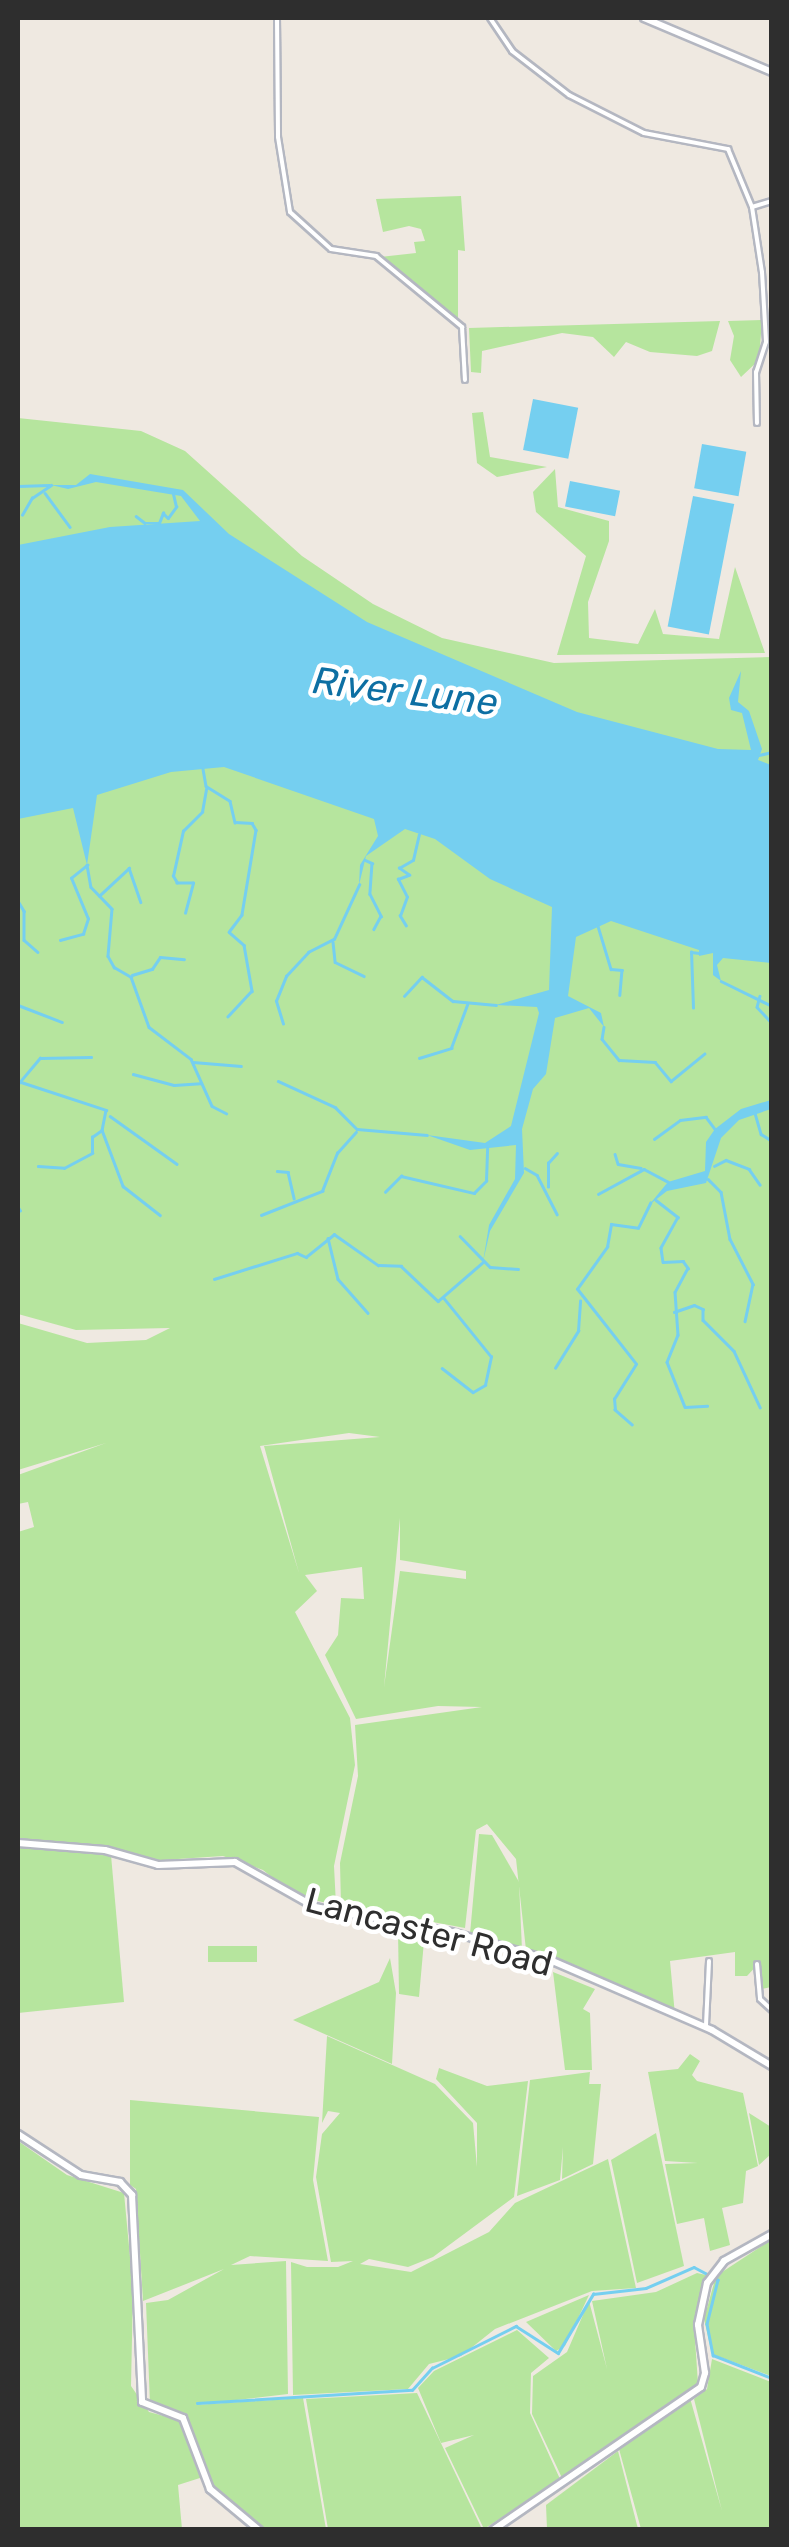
<!DOCTYPE html>
<style>
body{margin:0}
#map{position:relative;width:789px;height:2547px;overflow:hidden;background:#efe9e1;font-family:Rubik,sans-serif}
div>[style]{position:absolute}
[style*='--x']{left:calc(var(--x)*1px);top:calc(var(--y)*1px);width:calc(var(--w)*1px);rotate:calc(var(--a)*1deg)}
.green>*{inset:0;background:#b6e59e;transform-origin:0 0}
.water>*{inset:0;background:#75cff0;transform-origin:0 0}
.stream>*{height:2.5px;margin:-1.25px;padding:0 1.25px;transform-origin:1.25px;border-radius:1.25px;background:#75cff0}
.roads{filter:drop-shadow(2px 0 #b4b7c1) drop-shadow(-2px 0 #b4b7c1) drop-shadow(0 2px #b4b7c1) drop-shadow(0 -2px #b4b7c1)}
.street>*{height:4px;margin:-2px;padding:0 2px;transform-origin:2px;border-radius:2px;background:#fff}
.secondary>*{height:6px;margin:-3px;padding:0 3px;transform-origin:3px;border-radius:3px;background:#fff}
span{translate:-50% -50%;white-space:nowrap;text-align:center;line-height:1.15;-webkit-text-stroke:9px #fff;paint-order:stroke}
.street-label{font-size:35px;color:#2e2e2e}
.water-label{font-size:38px;color:#0d6fa3;font-style:italic}
.frame{position:absolute;inset:0;border:20px solid #2e2e2e;pointer-events:none}
</style>
<div id="map">
<div class="green">
<div style="clip-path:polygon(461px 196px,465px 251px,458px 250px,458px 322px,380px 257px,416px 253px,414px 242px,425px 241px,421px 229px,409px 226px,383px 232px,376px 199px)"></div>
<div style="clip-path:polygon(762px 320px,759px 360px,741px 377px,730px 360px,734px 336px,728px 321px)"></div>
<div style="clip-path:polygon(720px 321px,712px 351px,697px 356px,650px 352px,626px 342px,614px 357px,593px 337px,562px 333px,482px 351px,481px 373px,471px 372px,469px 328px)"></div>
<div style="clip-path:polygon(483px 412px,490px 457px,547px 467px,497px 477px,477px 463px,472px 413px)"></div>
<div style="clip-path:polygon(18px 418px,141px 431px,185px 451px,302px 556px,373px 604px,442px 638px,554px 663px,771px 657px,771px 810px,18px 723px)"></div>
<div style="clip-path:polygon(555px 469px,558px 507px,609px 521px,609px 541px,588px 602px,589px 638px,638px 644px,655px 609px,663px 634px,719px 639px,735px 567px,765px 653px,557px 655px,586px 556px,536px 512px,533px 492px)"></div>
<div style="clip-path:polygon(evenodd,133px 731px,771px 847px,771px 1987px,762px 1989px,760px 1962px,747px 1976px,735px 1976px,735px 1952px,670px 1961px,675px 2015px,526px 1950px,516px 1859px,487px 1824px,476px 1830px,465px 1928px,341px 1905px,340px 1863px,358px 1776px,355px 1725px,482px 1707px,438px 1706px,356px 1719px,325px 1655px,338px 1635px,341px 1598px,364px 1599px,362px 1567px,305px 1575px,317px 1591px,295px 1612px,350px 1718px,355px 1765px,334px 1866px,336px 1905px,295px 1896px,263px 1870px,223px 1856px,148px 1861px,118px 1849px,18px 1841px,18px 1532px,34px 1527px,28px 1502px,18px 1504px,18px 1475px,106px 1443px,18px 1470px,18px 1323px,87px 1343px,146px 1340px,170px 1328px,76px 1330px,18px 1314px,18px 765px,133px 731px,349px 1433px,380px 1437px,264px 1446px,299px 1573px,260px 1446px,349px 1433px,133px 731px,400px 1518px,400px 1560px,466px 1571px,466px 1579px,400px 1571px,384px 1687px,400px 1518px)"></div>
<div style="clip-path:polygon(479px 1834px,492px 1835px,519px 1882px,522px 1950px,470px 1934px)"></div>
<div style="clip-path:polygon(18px 1847px,111px 1855px,124px 2002px,18px 2013px)"></div>
<div style="clip-path:polygon(407px 1926px,425px 1930px,419px 1997px,399px 1994px,398px 1931px)"></div>
<div style="left:257px;top:1946px;width:16px;height:49px;rotate:90deg"></div>
<div style="clip-path:polygon(390px 1958px,396px 1993px,392px 2064px,293px 2020px,379px 1982px)"></div>
<div style="clip-path:polygon(553px 1972px,595px 1989px,583px 2009px,590px 2013px,592px 2070px,565px 2070px)"></div>
<div style="clip-path:polygon(327px 2036px,435px 2084px,473px 2123px,477px 2167px,477px 2123px,436px 2079px,439px 2068px,487px 2086px,528px 2081px,514px 2197px,433px 2257px,408px 2267px,369px 2259px,360px 2264px,411px 2272px,489px 2232px,515px 2203px,608px 2159px,636px 2288px,592px 2291px,495px 2329px,461px 2356px,429px 2364px,408px 2389px,293px 2395px,291px 2262px,307px 2267px,338px 2267px,353px 2261px,331px 2262px,316px 2177px,322px 2134px,340px 2113px,328px 2111px,322px 2123px)"></div>
<div style="clip-path:polygon(690px 2054px,700px 2061px,692px 2075px,697px 2081px,743px 2093px,758px 2166px,746px 2171px,743px 2203px,722px 2208px,730px 2245px,710px 2251px,704px 2218px,677px 2224px,665px 2164px,698px 2163px,665px 2161px,648px 2072px,678px 2069px)"></div>
<div style="clip-path:polygon(590px 2072px,589px 2084px,601px 2084px,593px 2164px,562px 2179px,563px 2147px,560px 2180px,517px 2196px,530px 2080px)"></div>
<div style="clip-path:polygon(130px 2100px,319px 2117px,313px 2180px,328px 2261px,250px 2256px,231px 2265px,286px 2261px,288px 2394px,194px 2405px,303px 2398px,326px 2529px,263px 2529px,212px 2488px,186px 2416px,150px 2404px,146px 2303px,168px 2300px,224px 2269px,143px 2301px,136px 2189px,130px 2185px)"></div>
<div style="clip-path:polygon(749px 2113px,771px 2127px,771px 2154px,759px 2165px)"></div>
<div style="clip-path:polygon(656px 2133px,684px 2266px,637px 2283px,611px 2160px)"></div>
<div style="clip-path:polygon(18px 2141px,67px 2175px,124px 2193px,133px 2289px,131px 2386px,149px 2412px,179px 2420px,203px 2477px,178px 2485px,182px 2529px,18px 2529px)"></div>
<div style="clip-path:polygon(771px 2240px,771px 2376px,712px 2354px,704px 2319px,716px 2276px)"></div>
<div style="clip-path:polygon(697px 2273px,706px 2275px,694px 2324px,698px 2384px,562px 2478px,532px 2414px,533px 2376px,567px 2352px,589px 2301px,607px 2369px,592px 2301px,656px 2292px)"></div>
<div style="clip-path:polygon(589px 2295px,565px 2346px,556px 2351px,526px 2322px)"></div>
<div style="clip-path:polygon(517px 2330px,549px 2358px,531px 2373px,530px 2413px,560px 2479px,484px 2529px,445px 2448px,474px 2435px,441px 2443px,418px 2388px,434px 2371px)"></div>
<div style="clip-path:polygon(712px 2359px,771px 2382px,771px 2529px,641px 2529px,619px 2449px,690px 2398px,722px 2511px,694px 2399px,707px 2389px)"></div>
<div style="clip-path:polygon(417px 2393px,481px 2527px,328px 2529px,306px 2399px)"></div>
<div style="clip-path:polygon(618px 2451px,638px 2529px,547px 2529px,546px 2505px)"></div>
</div>
<div class="water">
<div style="left:533px;top:399px;width:46px;height:52px;rotate:11deg"></div>
<div style="left:702px;top:444px;width:45px;height:45px;rotate:10deg"></div>
<div style="clip-path:polygon(90px 474px,183px 490px,229px 534px,367px 622px,577px 712px,718px 749px,751px 750px,742px 713px,731px 710px,729px 698px,741px 671px,738px 702px,749px 711px,762px 749px,758px 760px,771px 765px,771px 963px,723px 958px,717px 965px,721px 981px,713px 975px,713px 953px,699px 956px,699px 950px,611px 921px,576px 937px,568px 996px,601px 1013px,604px 1027px,589px 1008px,555px 1018px,546px 1074px,533px 1089px,522px 1129px,524px 1173px,490px 1231px,483px 1262px,489px 1225px,515px 1179px,516px 1145px,470px 1150px,427px 1135px,485px 1143px,511px 1126px,539px 1013px,537px 1007px,496px 1005px,549px 990px,552px 907px,490px 879px,435px 839px,405px 829px,366px 856px,359px 885px,360px 865px,378px 836px,374px 819px,224px 767px,171px 772px,97px 795px,87px 865px,73px 808px,18px 819px,18px 545px,110px 527px,200px 521px,181px 496px,96px 482px,68px 489px,51px 485px,76px 485px)"></div>
<div style="left:570px;top:481px;width:51px;height:26px;rotate:11deg"></div>
<div style="left:693px;top:496px;width:42px;height:133px;rotate:11deg"></div>
<div style="clip-path:polygon(771px 1100px,771px 1109px,739px 1120px,721px 1138px,706px 1183px,667px 1191px,649px 1205px,668px 1182px,705px 1171px,706px 1142px,715px 1129px,741px 1109px)"></div>
</div>
<div class="stream">
<div style="--x:18;--y:486;--w:31;--a:-2"></div>
<div style="--x:45;--y:493;--w:42;--a:53.7"></div>
<div style="--x:22;--y:515;--w:20;--a:-60"></div>
<div style="--x:32;--y:498;--w:23;--a:-34"></div>
<div style="--x:136;--y:516;--w:11;--a:38"></div>
<div style="--x:145;--y:523;--w:14;--a:0"></div>
<div style="--x:159;--y:523;--w:11;--a:-68"></div>
<div style="--x:163;--y:513;--w:7;--a:45"></div>
<div style="--x:168;--y:518;--w:14;--a:-54"></div>
<div style="--x:176;--y:507;--w:13;--a:-103"></div>
<div style="--x:759;--y:755;--w:13;--a:-13"></div>
<div style="--x:203;--y:769;--w:17;--a:80"></div>
<div style="--x:206;--y:786;--w:28;--a:32"></div>
<div style="--x:230;--y:801;--w:22;--a:77"></div>
<div style="--x:235;--y:822;--w:17;--a:3"></div>
<div style="--x:252;--y:823;--w:8;--a:60"></div>
<div style="--x:256;--y:830;--w:86;--a:99.4"></div>
<div style="--x:242;--y:915;--w:21;--a:127"></div>
<div style="--x:229;--y:932;--w:20;--a:41"></div>
<div style="--x:244;--y:945;--w:47;--a:80.1"></div>
<div style="--x:252;--y:991;--w:35;--a:133"></div>
<div style="--x:365;--y:860;--w:8;--a:23"></div>
<div style="--x:372;--y:863;--w:31;--a:94"></div>
<div style="--x:370;--y:894;--w:25;--a:63"></div>
<div style="--x:381;--y:916;--w:15;--a:118"></div>
<div style="--x:99;--y:896;--w:41;--a:-43"></div>
<div style="--x:129;--y:868;--w:36;--a:71"></div>
<div style="--x:18;--y:901;--w:12;--a:59"></div>
<div style="--x:24;--y:911;--w:29;--a:90"></div>
<div style="--x:24;--y:940;--w:18;--a:41"></div>
<div style="--x:185;--y:913;--w:31;--a:-75"></div>
<div style="--x:193;--y:883;--w:16;--a:180"></div>
<div style="--x:177;--y:883;--w:8;--a:-120"></div>
<div style="--x:173;--y:876;--w:46;--a:-77.5"></div>
<div style="--x:183;--y:831;--w:27;--a:-45"></div>
<div style="--x:202;--y:812;--w:23;--a:-80"></div>
<div style="--x:406;--y:926;--w:12;--a:-121"></div>
<div style="--x:400;--y:916;--w:20;--a:-70"></div>
<div style="--x:407;--y:897;--w:20;--a:-117"></div>
<div style="--x:398;--y:879;--w:12;--a:-20"></div>
<div style="--x:409;--y:875;--w:12;--a:-145"></div>
<div style="--x:399;--y:868;--w:16;--a:-30"></div>
<div style="--x:413;--y:860;--w:26;--a:-77"></div>
<div style="--x:598;--y:926;--w:45;--a:73.2"></div>
<div style="--x:611;--y:969;--w:11;--a:5"></div>
<div style="--x:622;--y:970;--w:25;--a:95"></div>
<div style="--x:60;--y:940;--w:24;--a:-15"></div>
<div style="--x:83;--y:934;--w:16;--a:-72"></div>
<div style="--x:88;--y:919;--w:44;--a:-112.5"></div>
<div style="--x:71;--y:878;--w:21;--a:-39"></div>
<div style="--x:87;--y:865;--w:22;--a:80"></div>
<div style="--x:91;--y:887;--w:30;--a:46"></div>
<div style="--x:112;--y:909;--w:47;--a:94.9"></div>
<div style="--x:108;--y:956;--w:13;--a:61"></div>
<div style="--x:114;--y:967;--w:20;--a:30"></div>
<div style="--x:131;--y:977;--w:53;--a:70.2"></div>
<div style="--x:149;--y:1027;--w:53;--a:37.3"></div>
<div style="--x:191;--y:1059;--w:51;--a:65.9"></div>
<div style="--x:212;--y:1106;--w:16;--a:27"></div>
<div style="--x:333;--y:942;--w:20;--a:84"></div>
<div style="--x:335;--y:962;--w:32;--a:26"></div>
<div style="--x:132;--y:975;--w:21;--a:-17"></div>
<div style="--x:152;--y:969;--w:14;--a:-56"></div>
<div style="--x:160;--y:957;--w:24;--a:5"></div>
<div style="--x:721;--y:981;--w:57;--a:26.1"></div>
<div style="--x:404;--y:996;--w:26;--a:-47"></div>
<div style="--x:422;--y:977;--w:39;--a:38"></div>
<div style="--x:453;--y:1001;--w:43;--a:5.3"></div>
<div style="--x:760;--y:996;--w:11;--a:105"></div>
<div style="--x:757;--y:1007;--w:18;--a:47"></div>
<div style="--x:18;--y:1005;--w:47;--a:21.1"></div>
<div style="--x:693;--y:1008;--w:56;--a:-92"></div>
<div style="--x:691;--y:952;--w:8;--a:7"></div>
<div style="--x:283;--y:1024;--w:24;--a:-107"></div>
<div style="--x:276;--y:1001;--w:27;--a:-68"></div>
<div style="--x:286;--y:976;--w:33;--a:-47"></div>
<div style="--x:308;--y:952;--w:29;--a:-27"></div>
<div style="--x:334;--y:939;--w:60;--a:-65.2"></div>
<div style="--x:604;--y:1027;--w:12;--a:99"></div>
<div style="--x:602;--y:1039;--w:27;--a:51"></div>
<div style="--x:619;--y:1060;--w:36;--a:3"></div>
<div style="--x:655;--y:1062;--w:25;--a:50"></div>
<div style="--x:671;--y:1081;--w:43;--a:-39.3"></div>
<div style="--x:419;--y:1058;--w:34;--a:-17"></div>
<div style="--x:451;--y:1048;--w:46;--a:-69.6"></div>
<div style="--x:193;--y:1062;--w:48;--a:4.8"></div>
<div style="--x:133;--y:1074;--w:42;--a:15"></div>
<div style="--x:174;--y:1085;--w:26;--a:-4"></div>
<div style="--x:18;--y:1081;--w:93;--a:18.2"></div>
<div style="--x:106;--y:1110;--w:20;--a:101"></div>
<div style="--x:102;--y:1130;--w:60;--a:69.4"></div>
<div style="--x:123;--y:1186;--w:47;--a:38.1"></div>
<div style="--x:278;--y:1081;--w:63;--a:24.5"></div>
<div style="--x:335;--y:1107;--w:31;--a:45"></div>
<div style="--x:357;--y:1129;--w:70;--a:4.9"></div>
<div style="--x:18;--y:1084;--w:34;--a:-50"></div>
<div style="--x:40;--y:1058;--w:51;--a:-1.1"></div>
<div style="--x:755;--y:1113;--w:22;--a:74"></div>
<div style="--x:761;--y:1134;--w:13;--a:32"></div>
<div style="--x:110;--y:1116;--w:82;--a:35.6"></div>
<div style="--x:654;--y:1139;--w:32;--a:-36"></div>
<div style="--x:680;--y:1120;--w:26;--a:-7"></div>
<div style="--x:706;--y:1117;--w:15;--a:53"></div>
<div style="--x:615;--y:1154;--w:10;--a:73"></div>
<div style="--x:618;--y:1164;--w:23;--a:10"></div>
<div style="--x:38;--y:1166;--w:26;--a:4"></div>
<div style="--x:64;--y:1168;--w:32;--a:-28"></div>
<div style="--x:92;--y:1153;--w:16;--a:-90"></div>
<div style="--x:92;--y:1137;--w:12;--a:-35"></div>
<div style="--x:714;--y:1166;--w:13;--a:-27"></div>
<div style="--x:726;--y:1160;--w:25;--a:21"></div>
<div style="--x:749;--y:1169;--w:19;--a:55"></div>
<div style="--x:525;--y:1168;--w:14;--a:30"></div>
<div style="--x:537;--y:1175;--w:44;--a:62.9"></div>
<div style="--x:277;--y:1171;--w:11;--a:5"></div>
<div style="--x:288;--y:1172;--w:27;--a:77"></div>
<div style="--x:708;--y:1179;--w:18;--a:45"></div>
<div style="--x:721;--y:1192;--w:48;--a:79.2"></div>
<div style="--x:730;--y:1239;--w:51;--a:62.9"></div>
<div style="--x:753;--y:1284;--w:38;--a:102"></div>
<div style="--x:548;--y:1187;--w:24;--a:-90"></div>
<div style="--x:548;--y:1163;--w:13;--a:-48"></div>
<div style="--x:385;--y:1192;--w:23;--a:-45"></div>
<div style="--x:401;--y:1176;--w:75;--a:13.1"></div>
<div style="--x:474;--y:1193;--w:17;--a:-45"></div>
<div style="--x:486;--y:1181;--w:32;--a:-88"></div>
<div style="--x:598;--y:1194;--w:52;--a:-28.5"></div>
<div style="--x:644;--y:1169;--w:27;--a:28"></div>
<div style="--x:656;--y:1200;--w:28;--a:38"></div>
<div style="--x:678;--y:1217;--w:35;--a:119"></div>
<div style="--x:661;--y:1248;--w:14;--a:82"></div>
<div style="--x:663;--y:1262;--w:20;--a:-3"></div>
<div style="--x:683;--y:1261;--w:9;--a:54"></div>
<div style="--x:688;--y:1268;--w:27;--a:118"></div>
<div style="--x:675;--y:1292;--w:43;--a:86"></div>
<div style="--x:678;--y:1335;--w:29;--a:112"></div>
<div style="--x:667;--y:1362;--w:48;--a:68.2"></div>
<div style="--x:685;--y:1407;--w:22;--a:-3"></div>
<div style="--x:18;--y:1207;--w:4;--a:56"></div>
<div style="--x:261;--y:1215;--w:66;--a:-21.5"></div>
<div style="--x:322;--y:1191;--w:41;--a:-68.5"></div>
<div style="--x:337;--y:1153;--w:28;--a:-48"></div>
<div style="--x:460;--y:1236;--w:43;--a:45.9"></div>
<div style="--x:490;--y:1267;--w:28;--a:4"></div>
<div style="--x:328;--y:1238;--w:42;--a:76.3"></div>
<div style="--x:338;--y:1279;--w:45;--a:48.6"></div>
<div style="--x:214;--y:1279;--w:87;--a:-17.4"></div>
<div style="--x:297;--y:1253;--w:10;--a:24"></div>
<div style="--x:306;--y:1257;--w:36;--a:-39"></div>
<div style="--x:334;--y:1234;--w:54;--a:35.2"></div>
<div style="--x:378;--y:1265;--w:23;--a:2"></div>
<div style="--x:401;--y:1266;--w:51;--a:43.4"></div>
<div style="--x:438;--y:1301;--w:60;--a:-40.9"></div>
<div style="--x:674;--y:1312;--w:21;--a:-19"></div>
<div style="--x:694;--y:1305;--w:10;--a:24"></div>
<div style="--x:703;--y:1309;--w:11;--a:90"></div>
<div style="--x:703;--y:1320;--w:44;--a:45"></div>
<div style="--x:734;--y:1351;--w:62;--a:65.1"></div>
<div style="--x:442;--y:1368;--w:39;--a:38"></div>
<div style="--x:473;--y:1392;--w:14;--a:-30"></div>
<div style="--x:485;--y:1385;--w:29;--a:-78"></div>
<div style="--x:491;--y:1357;--w:75;--a:-129"></div>
<div style="--x:555;--y:1368;--w:44;--a:-58.1"></div>
<div style="--x:578;--y:1331;--w:30;--a:-86"></div>
<div style="--x:632;--y:1425;--w:23;--a:-139"></div>
<div style="--x:615;--y:1410;--w:11;--a:-95"></div>
<div style="--x:614;--y:1399;--w:41;--a:-57.8"></div>
<div style="--x:636;--y:1364;--w:95;--a:-128.2"></div>
<div style="--x:577;--y:1289;--w:52;--a:-54.5"></div>
<div style="--x:607;--y:1247;--w:23;--a:-80"></div>
<div style="--x:611;--y:1224;--w:27;--a:8"></div>
<div style="--x:638;--y:1228;--w:28;--a:-64"></div>
<div style="--x:197;--y:2403;--w:215;--a:-3.5"></div>
<div style="--x:412;--y:2390;--w:30;--a:-48"></div>
<div style="--x:432;--y:2368;--w:94;--a:-26.6"></div>
<div style="--x:516;--y:2326;--w:50;--a:32.7"></div>
<div style="--x:558;--y:2353;--w:69;--a:-59.3"></div>
<div style="--x:593;--y:2294;--w:53;--a:-6.5"></div>
<div style="--x:646;--y:2288;--w:52;--a:-23.6"></div>
<div style="--x:694;--y:2267;--w:27;--a:28"></div>
<div style="--x:718;--y:2280;--w:45;--a:104"></div>
<div style="--x:707;--y:2324;--w:32;--a:79"></div>
<div style="--x:713;--y:2355;--w:63;--a:21.3"></div>
</div>
<div class="roads">
<div class="street">
<div style="--x:277;--y:18;--w:119;--a:89.5"></div>
<div style="--x:278;--y:137;--w:76;--a:80.9"></div>
<div style="--x:290;--y:212;--w:55;--a:42.1"></div>
<div style="--x:331;--y:249;--w:46;--a:8.8"></div>
<div style="--x:376;--y:256;--w:112;--a:39.5"></div>
<div style="--x:462;--y:327;--w:53;--a:86.8"></div>
<div style="--x:490;--y:18;--w:40;--a:56"></div>
<div style="--x:512;--y:51;--w:72;--a:37.7"></div>
<div style="--x:569;--y:95;--w:84;--a:26.9"></div>
<div style="--x:644;--y:133;--w:86;--a:10.8"></div>
<div style="--x:728;--y:149;--w:63;--a:67.5"></div>
<div style="--x:752;--y:207;--w:66;--a:81.3"></div>
<div style="--x:762;--y:272;--w:70;--a:86.7"></div>
<div style="--x:766;--y:342;--w:32;--a:108"></div>
<div style="--x:756;--y:372;--w:51;--a:88.9"></div>
<div style="--x:752;--y:207;--w:21;--a:-17"></div>
<div style="--x:757;--y:1964;--w:35;--a:85"></div>
<div style="--x:760;--y:1999;--w:16;--a:43"></div>
<div style="--x:706;--y:2025;--w:64;--a:-87.3"></div>
</div>
<div class="secondary">
<div style="--x:644;--y:18;--w:139;--a:22.9"></div>
<div style="--x:18;--y:1843;--w:87;--a:4.6"></div>
<div style="--x:105;--y:1850;--w:55;--a:15.8"></div>
<div style="--x:158;--y:1865;--w:77;--a:-2.2"></div>
<div style="--x:235;--y:1862;--w:92;--a:29.4"></div>
<div style="--x:315;--y:1907;--w:138;--a:10.4"></div>
<div style="--x:451;--y:1932;--w:103;--a:15.8"></div>
<div style="--x:550;--y:1960;--w:176;--a:23.4"></div>
<div style="--x:712;--y:2030;--w:70;--a:31"></div>
<div style="--x:18;--y:2134;--w:75;--a:33.1"></div>
<div style="--x:81;--y:2175;--w:40;--a:10"></div>
<div style="--x:120;--y:2182;--w:18;--a:47"></div>
<div style="--x:132;--y:2195;--w:207;--a:87.2"></div>
<div style="--x:142;--y:2402;--w:44;--a:21.3"></div>
<div style="--x:183;--y:2418;--w:76;--a:69.2"></div>
<div style="--x:210;--y:2489;--w:64;--a:39.9"></div>
<div style="--x:493;--y:2530;--w:252;--a:-34.5"></div>
<div style="--x:701;--y:2387;--w:15;--a:-74"></div>
<div style="--x:705;--y:2373;--w:49;--a:-98.3"></div>
<div style="--x:698;--y:2325;--w:43;--a:-77.9"></div>
<div style="--x:707;--y:2283;--w:28;--a:-52"></div>
<div style="--x:724;--y:2261;--w:55;--a:-29.4"></div>
</div>
</div>
<div class="street-label">
<span style="left:429px;top:1932px;rotate:15deg">Lancaster Road</span>
</div>
<div class="water-label">
<span style="left:405px;top:692px;rotate:7deg">River Lune</span>
</div>
<div class="frame"></div>
</div>
